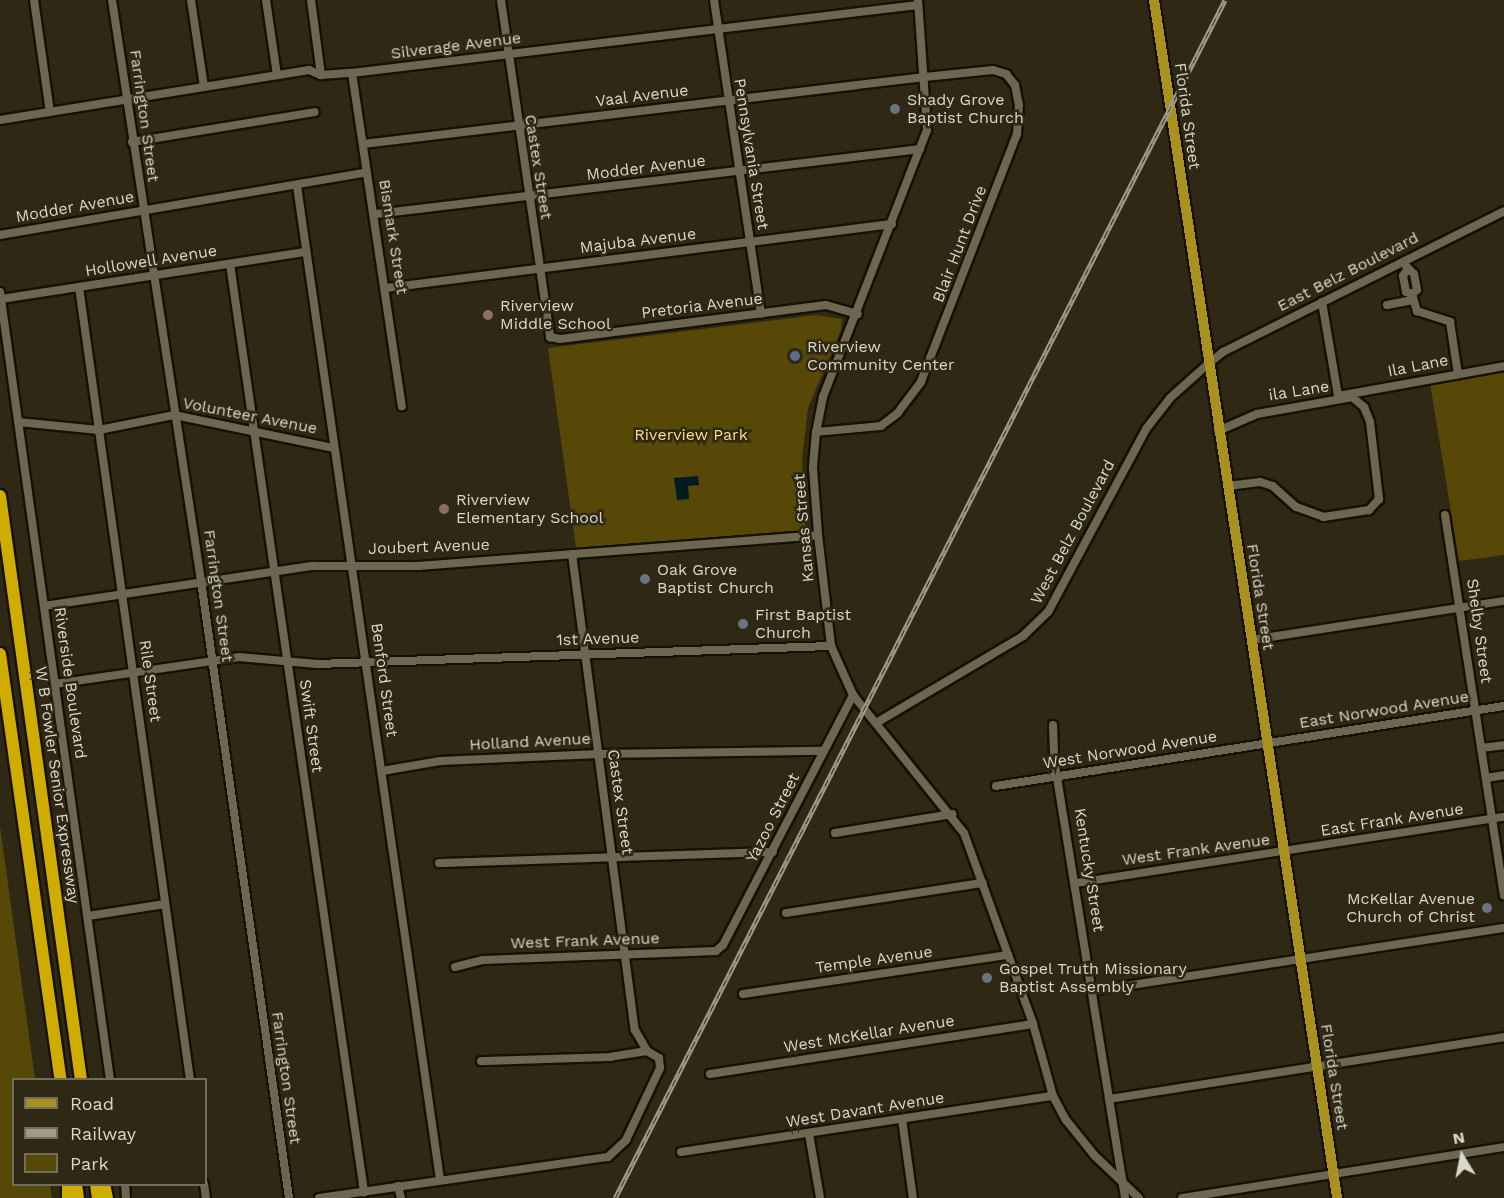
<!DOCTYPE html>
<style>
body{margin:0}
#map{position:relative;width:1504px;height:1198px;overflow:hidden;background:#2e2815;font-family:"Work Sans",sans-serif}
div>[style]{position:absolute}
[style*='--x']{left:calc(var(--x)*1px);top:calc(var(--y)*1px);width:calc(var(--w)*1px);rotate:calc(var(--a)*1deg)}
.green>*{inset:0;background:#584808}
.water>*{inset:0;background:#021b1f}
.roads{filter:drop-shadow(2px 0 #161102) drop-shadow(-2px 0 #161102) drop-shadow(0 2px #161102) drop-shadow(0 -2px #161102)}
.minor>*{height:8px;margin:-4px;padding:0 4px;transform-origin:4px;border-radius:4px;background:#6d6752}
.major>*{height:10px;margin:-5px;padding:0 5px;transform-origin:5px;border-radius:5px;background:#a89021}
.highway>*{height:12px;margin:-6px;padding:0 6px;transform-origin:6px;border-radius:6px;background:#d0ab00}
.rail>*{height:4.5px;margin-top:-2.25px;transform-origin:0;background:repeating-linear-gradient(90deg,#2e2815 0 7px,#9e9a8c 0 14px);box-sizing:border-box;border-block:2px solid #9e9a8c}
.dots>*{width:16px;height:16px;translate:-50% -50%;box-sizing:border-box;border:3px solid #2e2815;border-radius:50%}
span{translate:-50% -50%;white-space:nowrap;text-align:center;line-height:1.15;-webkit-text-stroke:5px #2e2815;paint-order:stroke}
.street-label{font-size:16px;color:#d9d6ca}
.poi-label{font-size:16px;color:#d9d6ca}
.left{translate:0 -50%;text-align:left}
.right{translate:-100% -50%;text-align:right}
.park-label{font-size:16px;color:#f8de86}
.legend{position:absolute;left:12px;top:1078px;width:195px;height:108px;box-sizing:border-box;background:#2e2815;border:2px solid #726e5d;margin:0;padding:8px 10px;list-style:none;font-size:18px;color:#d9d6ca}
.legend li{display:flex;align-items:center;gap:12px;height:30px}
.legend b{width:30px;border:2px solid #726e5d}
.north{position:absolute;left:1432px;top:1126px;width:60px;height:60px;-webkit-text-stroke:4px #2e2815;paint-order:stroke;rotate:350deg;font-size:16px;font-weight:700;line-height:24px;text-align:center;color:#d9d6ca}
.north::after{content:'';display:block;margin:auto;width:21px;height:27px;background:#d9d6ca;clip-path:polygon(50% 0,100% 100%,50% 72%,0 100%)}
</style>
<div id="map">
<div class="green">
<div style="clip-path:polygon(816px 315px,842px 319px,841px 330px,808px 408px,802px 460px,806px 530px,576px 548px,548px 348px)"></div>
<div style="clip-path:polygon(1504px 371px,1504px 555px,1459px 561px,1430px 383px)"></div>
<div style="clip-path:polygon(0 826px,35px 1079px,14px 1080px,14px 1184px,50px 1185px,52px 1198px,0 1198px)"></div>
</div>
<div class="water">
<div style="clip-path:polygon(698px 476px,699px 485px,688px 486px,689px 499px,677px 500px,674px 478px)"></div>
</div>
<div class="roads">
<div class="minor">
<div style="--x:34;--y:0;--w:113;--a:81.9"></div>
<div style="--x:112;--y:0;--w:588;--a:81.29"></div>
<div style="--x:201;--y:581;--w:623;--a:81.88"></div>
<div style="--x:191;--y:0;--w:88;--a:81.5"></div>
<div style="--x:266;--y:0;--w:76;--a:81.7"></div>
<div style="--x:311;--y:0;--w:76;--a:82.4"></div>
<div style="--x:501;--y:0;--w:341;--a:81.7"></div>
<div style="--x:550;--y:337;--w:10;--a:11"></div>
<div style="--x:560;--y:339;--w:268;--a:-7.3"></div>
<div style="--x:826;--y:305;--w:33;--a:16"></div>
<div style="--x:714;--y:0;--w:317;--a:81.5"></div>
<div style="--x:918;--y:0;--w:130;--a:86"></div>
<div style="--x:927;--y:130;--w:287;--a:111.3"></div>
<div style="--x:823;--y:397;--w:36;--a:101"></div>
<div style="--x:816;--y:432;--w:36;--a:95"></div>
<div style="--x:813;--y:468;--w:67;--a:85.7"></div>
<div style="--x:818;--y:535;--w:112;--a:83.3"></div>
<div style="--x:831;--y:646;--w:54;--a:65.8"></div>
<div style="--x:853;--y:695;--w:177;--a:51.2"></div>
<div style="--x:964;--y:833;--w:203;--a:70.1"></div>
<div style="--x:1033;--y:1024;--w:75;--a:74.5"></div>
<div style="--x:1053;--y:1096;--w:27;--a:62"></div>
<div style="--x:1066;--y:1120;--w:45;--a:51.3"></div>
<div style="--x:1094;--y:1155;--w:62;--a:43.7"></div>
<div style="--x:352;--y:73;--w:337;--a:81.5"></div>
<div style="--x:0;--y:120;--w:313;--a:-9.2"></div>
<div style="--x:309;--y:70;--w:13;--a:23"></div>
<div style="--x:321;--y:75;--w:31;--a:-4"></div>
<div style="--x:352;--y:73;--w:570;--a:-6.85"></div>
<div style="--x:132;--y:142;--w:185;--a:-9.3"></div>
<div style="--x:363;--y:144;--w:566;--a:-6.8"></div>
<div style="--x:925;--y:77;--w:68;--a:-5.9"></div>
<div style="--x:993;--y:70;--w:14;--a:17"></div>
<div style="--x:1006;--y:74;--w:14;--a:51"></div>
<div style="--x:1015;--y:85;--w:20;--a:79"></div>
<div style="--x:1019;--y:105;--w:29;--a:94"></div>
<div style="--x:1017;--y:134;--w:266;--a:111.2"></div>
<div style="--x:921;--y:382;--w:39;--a:127"></div>
<div style="--x:898;--y:413;--w:21;--a:143"></div>
<div style="--x:881;--y:426;--w:65;--a:174.7"></div>
<div style="--x:297;--y:186;--w:1003;--a:81.81"></div>
<div style="--x:376;--y:214;--w:548;--a:-6.81"></div>
<div style="--x:0;--y:235;--w:372;--a:-9.7"></div>
<div style="--x:230;--y:264;--w:938;--a:81.78"></div>
<div style="--x:1406;--y:266;--w:11;--a:45"></div>
<div style="--x:1414;--y:274;--w:16;--a:79"></div>
<div style="--x:1417;--y:290;--w:6;--a:141"></div>
<div style="--x:1407;--y:270;--w:7;--a:124"></div>
<div style="--x:1403;--y:276;--w:16;--a:79"></div>
<div style="--x:1406;--y:292;--w:6;--a:18"></div>
<div style="--x:1412;--y:294;--w:18;--a:74"></div>
<div style="--x:1417;--y:311;--w:35;--a:18"></div>
<div style="--x:1450;--y:322;--w:53;--a:81.3"></div>
<div style="--x:79;--y:287;--w:801;--a:82.03"></div>
<div style="--x:386;--y:288;--w:510;--a:-7.21"></div>
<div style="--x:0;--y:292;--w:796;--a:82.05"></div>
<div style="--x:1;--y:299;--w:309;--a:-8.8"></div>
<div style="--x:1322;--y:302;--w:95;--a:80.3"></div>
<div style="--x:1338;--y:396;--w:169;--a:-10.2"></div>
<div style="--x:1387;--y:305;--w:26;--a:-11"></div>
<div style="--x:18;--y:422;--w:81;--a:5.6"></div>
<div style="--x:99;--y:430;--w:76;--a:-11.3"></div>
<div style="--x:174;--y:415;--w:163;--a:11.7"></div>
<div style="--x:1218;--y:431;--w:43;--a:-23.6"></div>
<div style="--x:1257;--y:414;--w:97;--a:-10.1"></div>
<div style="--x:1352;--y:397;--w:16;--a:40"></div>
<div style="--x:1364;--y:407;--w:16;--a:68"></div>
<div style="--x:1370;--y:422;--w:78;--a:83.3"></div>
<div style="--x:1379;--y:499;--w:15;--a:132"></div>
<div style="--x:1369;--y:510;--w:46;--a:171.2"></div>
<div style="--x:1324;--y:517;--w:30;--a:-160"></div>
<div style="--x:1296;--y:507;--w:31;--a:-138"></div>
<div style="--x:1273;--y:486;--w:14;--a:-163"></div>
<div style="--x:1260;--y:482;--w:33;--a:173"></div>
<div style="--x:1445;--y:515;--w:385;--a:81.2"></div>
<div style="--x:572;--y:554;--w:480;--a:82.5"></div>
<div style="--x:635;--y:1030;--w:24;--a:60"></div>
<div style="--x:44;--y:606;--w:272;--a:-8.5"></div>
<div style="--x:313;--y:566;--w:106;--a:0"></div>
<div style="--x:419;--y:566;--w:400;--a:-4.4"></div>
<div style="--x:1251;--y:640;--w:256;--a:-8.8"></div>
<div style="--x:55;--y:684;--w:186;--a:-8.3"></div>
<div style="--x:239;--y:657;--w:78;--a:5.1"></div>
<div style="--x:317;--y:664;--w:514;--a:-2.01"></div>
<div style="--x:876;--y:723;--w:171;--a:-30.6"></div>
<div style="--x:1023;--y:636;--w:35;--a:-44"></div>
<div style="--x:1048;--y:612;--w:208;--a:-61.8"></div>
<div style="--x:1146;--y:429;--w:39;--a:-52"></div>
<div style="--x:1170;--y:398;--w:51;--a:-41.8"></div>
<div style="--x:1208;--y:364;--w:19;--a:-39"></div>
<div style="--x:1223;--y:352;--w:314;--a:-26.6"></div>
<div style="--x:1053;--y:725;--w:34;--a:88"></div>
<div style="--x:1054;--y:759;--w:445;--a:80.8"></div>
<div style="--x:1481;--y:748;--w:23;--a:-7"></div>
<div style="--x:382;--y:771;--w:59;--a:-9.8"></div>
<div style="--x:440;--y:761;--w:159;--a:-2.5"></div>
<div style="--x:599;--y:754;--w:225;--a:-0.8"></div>
<div style="--x:1486;--y:778;--w:18;--a:-9"></div>
<div style="--x:996;--y:786;--w:514;--a:-8.95"></div>
<div style="--x:835;--y:833;--w:119;--a:-9.2"></div>
<div style="--x:439;--y:863;--w:334;--a:-1.9"></div>
<div style="--x:1076;--y:883;--w:433;--a:-8.8"></div>
<div style="--x:786;--y:913;--w:199;--a:-8.7"></div>
<div style="--x:88;--y:916;--w:78;--a:-8.9"></div>
<div style="--x:455;--y:967;--w:29;--a:-14"></div>
<div style="--x:483;--y:960;--w:233;--a:-2.2"></div>
<div style="--x:716;--y:951;--w:9;--a:-41"></div>
<div style="--x:723;--y:945;--w:282;--a:-62.5"></div>
<div style="--x:1092;--y:991;--w:417;--a:-8.7"></div>
<div style="--x:743;--y:994;--w:268;--a:-8.4"></div>
<div style="--x:710;--y:1074;--w:327;--a:-8.8"></div>
<div style="--x:1109;--y:1099;--w:400;--a:-8.9"></div>
<div style="--x:902;--y:1119;--w:80;--a:82.1"></div>
<div style="--x:809;--y:1134;--w:65;--a:80.2"></div>
<div style="--x:681;--y:1152;--w:376;--a:-8.6"></div>
<div style="--x:125;--y:1184;--w:14;--a:86"></div>
<div style="--x:204;--y:1184;--w:14;--a:82"></div>
<div style="--x:398;--y:1186;--w:12;--a:76"></div>
<div style="--x:319;--y:1198;--w:292;--a:-8.1"></div>
<div style="--x:608;--y:1157;--w:25;--a:-43"></div>
<div style="--x:626;--y:1140;--w:80;--a:-64.7"></div>
<div style="--x:660;--y:1068;--w:10;--a:-96"></div>
<div style="--x:659;--y:1058;--w:14;--a:-150"></div>
<div style="--x:647;--y:1051;--w:36;--a:171"></div>
<div style="--x:611;--y:1057;--w:130;--a:178.2"></div>
<div style="--x:1182;--y:1198;--w:326;--a:-9"></div>
</div>
<div class="major">
<div style="--x:1154;--y:0;--w:1212;--a:81.31"></div>
</div>
<div class="highway">
<div style="--x:0;--y:496;--w:590;--a:82.1"></div>
<div style="--x:0;--y:654;--w:430;--a:81.9"></div>
<div style="--x:68;--y:1184;--w:14;--a:90"></div>
<div style="--x:76;--y:1184;--w:14;--a:82"></div>
<div style="--x:96;--y:1184;--w:14;--a:82"></div>
<div style="--x:104;--y:1184;--w:14;--a:78"></div>
</div>
</div>
<div class="rail">
<div style="--x:615;--y:1198;--w:1344;--a:-63.02"></div>
</div>
<div class="dots">
<div style="left:895px;top:109px;background:#6b7280"></div>
<div style="left:488px;top:315px;background:#8d6e63"></div>
<div style="left:795px;top:356px;background:#5c6f8a"></div>
<div style="left:444px;top:509px;background:#8d6e63"></div>
<div style="left:645px;top:579px;background:#6b7280"></div>
<div style="left:743px;top:624px;background:#6b7280"></div>
<div style="left:1487px;top:908px;background:#6b7280"></div>
<div style="left:987px;top:978px;background:#6b7280"></div>
</div>
<div class="street-label">
<span style="left:456px;top:46px;rotate:-7deg">Silverage Avenue</span>
<span style="left:642px;top:96px;rotate:-7deg">Vaal Avenue</span>
<span style="left:144px;top:116px;rotate:82deg">Farrington Street</span>
<span style="left:1187px;top:116px;rotate:82deg">Florida Street</span>
<span style="left:751px;top:154px;rotate:81deg">Pennsylvania Street</span>
<span style="left:538px;top:167px;rotate:81deg">Castex Street</span>
<span style="left:646px;top:168px;rotate:-7deg">Modder Avenue</span>
<span style="left:75px;top:207px;rotate:-10deg">Modder Avenue</span>
<span style="left:393px;top:237px;rotate:81deg">Bismark Street</span>
<span style="left:638px;top:241px;rotate:-7deg">Majuba Avenue</span>
<span style="left:960px;top:244px;rotate:-69deg">Blair Hunt Drive</span>
<span style="left:151px;top:261px;rotate:-9deg">Hollowell Avenue</span>
<span style="left:1348px;top:272px;rotate:-27deg">East Belz Boulevard</span>
<span style="left:702px;top:306px;rotate:-7deg">Pretoria Avenue</span>
<span style="left:1418px;top:366px;rotate:-11deg">Ila Lane</span>
<span style="left:1299px;top:391px;rotate:-9deg">ila Lane</span>
<span style="left:250px;top:416px;rotate:11deg">Volunteer Avenue</span>
<span style="left:804px;top:528px;rotate:-95deg">Kansas Street</span>
<span style="left:1073px;top:532px;rotate:-62deg">West Belz Boulevard</span>
<span style="left:429px;top:547px;rotate:-2deg">Joubert Avenue</span>
<span style="left:218px;top:596px;rotate:82deg">Farrington Street</span>
<span style="left:1260px;top:597px;rotate:81deg">Florida Street</span>
<span style="left:1479px;top:631px;rotate:82deg">Shelby Street</span>
<span style="left:598px;top:639px;rotate:-2deg">1st Avenue</span>
<span style="left:384px;top:680px;rotate:82deg">Benford Street</span>
<span style="left:150px;top:681px;rotate:82deg">Rile Street</span>
<span style="left:70px;top:683px;rotate:82deg">Riverside Boulevard</span>
<span style="left:1384px;top:710px;rotate:-9deg">East Norwood Avenue</span>
<span style="left:311px;top:726px;rotate:82deg">Swift Street</span>
<span style="left:530px;top:742px;rotate:-3deg">Holland Avenue</span>
<span style="left:1130px;top:750px;rotate:-9deg">West Norwood Avenue</span>
<span style="left:57px;top:785px;rotate:82deg">W B Fowler Senior Expressway</span>
<span style="left:620px;top:802px;rotate:82deg">Castex Street</span>
<span style="left:773px;top:818px;rotate:-63deg">Yazoo Street</span>
<span style="left:1392px;top:820px;rotate:-9deg">East Frank Avenue</span>
<span style="left:1196px;top:850px;rotate:-8deg">West Frank Avenue</span>
<span style="left:1089px;top:870px;rotate:81deg">Kentucky Street</span>
<span style="left:585px;top:941px;rotate:-2deg">West Frank Avenue</span>
<span style="left:874px;top:960px;rotate:-8deg">Temple Avenue</span>
<span style="left:869px;top:1034px;rotate:-9deg">West McKellar Avenue</span>
<span style="left:1334px;top:1077px;rotate:81deg">Florida Street</span>
<span style="left:286px;top:1078px;rotate:82deg">Farrington Street</span>
<span style="left:865px;top:1110px;rotate:-9deg">West Davant Avenue</span>
</div>
<div class="poi-label">
<span class="left" style="left:907px;top:109px">Shady Grove<br>Baptist Church</span>
<span class="left" style="left:500px;top:315px">Riverview<br>Middle School</span>
<span class="left" style="left:807px;top:356px">Riverview<br>Community Center</span>
<span class="left" style="left:456px;top:509px">Riverview<br>Elementary School</span>
<span class="left" style="left:657px;top:579px">Oak Grove<br>Baptist Church</span>
<span class="left" style="left:755px;top:624px">First Baptist<br>Church</span>
<span class="right" style="left:1475px;top:908px">McKellar Avenue<br>Church of Christ</span>
<span class="left" style="left:999px;top:978px">Gospel Truth Missionary<br>Baptist Assembly</span>
</div>
<div class="park-label">
<span style="left:691px;top:435px">Riverview Park</span>
</div>
<ul class="legend">
<li><b style="height:8px;background:#a89021"></b>Road</li>
<li><b style="height:8px;background:#9e9a8c"></b>Railway</li>
<li><b style="height:16px;background:#584808"></b>Park</li>
</ul>
<div class="north">N</div>
</div>
